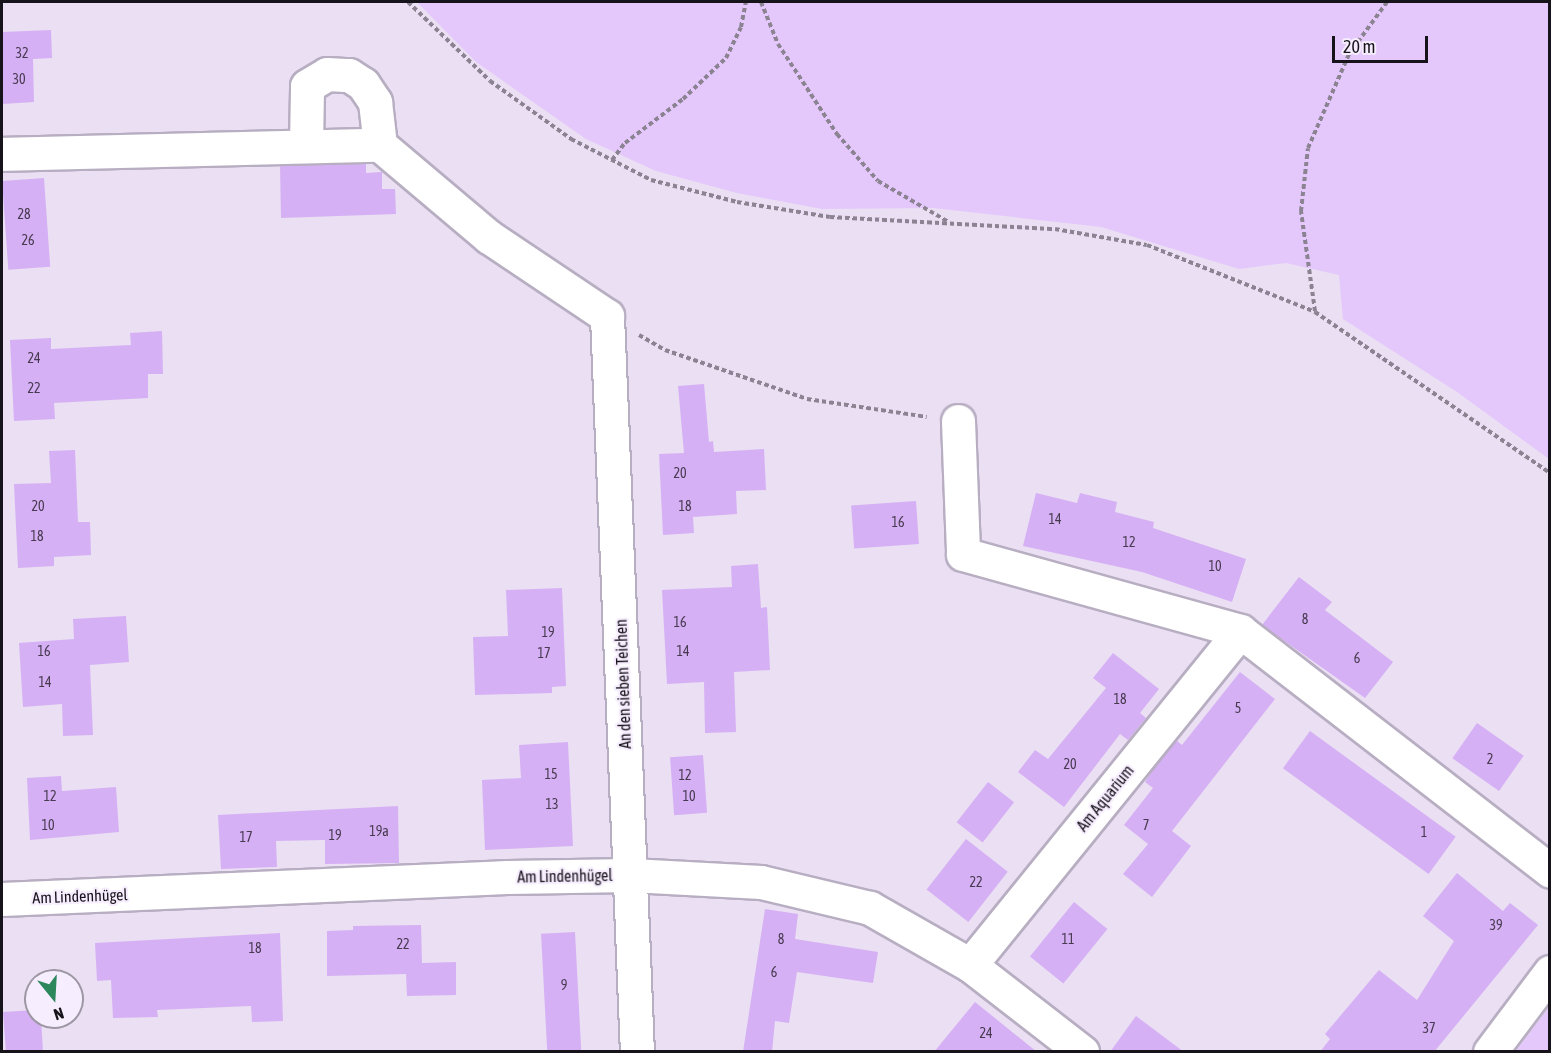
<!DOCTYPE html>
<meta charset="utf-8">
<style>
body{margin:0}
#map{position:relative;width:1551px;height:1053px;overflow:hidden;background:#eadff3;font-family:"Asap Condensed",sans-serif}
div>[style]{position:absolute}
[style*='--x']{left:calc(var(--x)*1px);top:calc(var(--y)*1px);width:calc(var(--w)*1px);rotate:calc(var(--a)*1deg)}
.green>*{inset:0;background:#e4c8fb}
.building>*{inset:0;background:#d6b0f4;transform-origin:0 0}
.path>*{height:4px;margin-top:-2px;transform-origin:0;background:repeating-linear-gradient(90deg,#8b8392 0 4.5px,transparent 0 7.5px)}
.roads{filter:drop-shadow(2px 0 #b8aec2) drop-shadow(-2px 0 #b8aec2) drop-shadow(0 2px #b8aec2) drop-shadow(0 -2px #b8aec2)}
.minor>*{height:33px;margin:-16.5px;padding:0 16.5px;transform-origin:16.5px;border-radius:16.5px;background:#fff}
span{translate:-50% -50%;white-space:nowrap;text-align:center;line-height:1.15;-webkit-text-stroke:4.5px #f6edfe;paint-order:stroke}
.number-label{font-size:14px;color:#473a50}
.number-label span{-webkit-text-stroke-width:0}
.street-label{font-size:16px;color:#17131a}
.frame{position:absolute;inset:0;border:3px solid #17131a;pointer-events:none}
.north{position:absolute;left:24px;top:969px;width:60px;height:60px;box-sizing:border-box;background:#f6edfe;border:2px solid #9d96a3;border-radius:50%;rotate:162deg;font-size:16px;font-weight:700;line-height:24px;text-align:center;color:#17131a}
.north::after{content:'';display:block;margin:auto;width:21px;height:27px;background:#2d875d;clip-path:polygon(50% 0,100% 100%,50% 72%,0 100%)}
.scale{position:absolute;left:1332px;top:36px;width:96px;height:27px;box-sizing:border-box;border:3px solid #17131a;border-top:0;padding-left:8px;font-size:18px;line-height:21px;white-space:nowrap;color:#17131a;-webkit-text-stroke:4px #f6edfe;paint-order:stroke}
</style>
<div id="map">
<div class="green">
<div style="clip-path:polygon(417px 2px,1549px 2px,1549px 459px,1457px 392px,1343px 319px,1339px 275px,1286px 263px,1239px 269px,1101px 227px,933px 208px,822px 209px,737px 193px,656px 171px,586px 139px,476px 62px)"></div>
<div style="clip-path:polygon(1549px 1007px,1549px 1051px,1516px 1051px)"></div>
</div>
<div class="building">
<div style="clip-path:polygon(51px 30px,52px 58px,33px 59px,34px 102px,2px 104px,2px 32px)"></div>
<div style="clip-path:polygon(366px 164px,366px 173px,382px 172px,382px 189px,395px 189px,396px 214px,281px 218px,280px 166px)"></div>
<div style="left:44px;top:178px;width:89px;height:42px;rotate:86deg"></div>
<div style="clip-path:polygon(162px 331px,163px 374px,148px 374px,148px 398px,54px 403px,55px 419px,14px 421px,10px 340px,51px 338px,51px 349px,131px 345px,130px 333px)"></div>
<div style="clip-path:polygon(704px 384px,709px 442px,713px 441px,714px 452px,764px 449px,766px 490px,736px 491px,737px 514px,693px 517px,694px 533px,663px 535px,659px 454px,684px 453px,678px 386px)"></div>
<div style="clip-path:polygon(75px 450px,78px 522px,90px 522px,91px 555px,54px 557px,54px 566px,18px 568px,14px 484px,51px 483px,49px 451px)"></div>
<div style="clip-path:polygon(1036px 493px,1077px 503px,1080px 493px,1117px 502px,1115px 512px,1154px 522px,1153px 528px,1246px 559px,1232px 602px,1142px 572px,1023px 546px)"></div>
<div style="left:916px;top:501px;width:43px;height:65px;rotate:86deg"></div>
<div style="clip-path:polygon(758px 564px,761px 608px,767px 607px,770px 670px,734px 672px,736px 732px,705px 733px,704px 682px,667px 684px,662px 590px,732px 587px,731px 566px)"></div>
<div style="clip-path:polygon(1299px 577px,1332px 602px,1325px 610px,1393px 662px,1365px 698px,1262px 625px)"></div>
<div style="clip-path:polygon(562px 588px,566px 686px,552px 687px,552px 693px,475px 695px,473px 637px,508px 636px,506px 590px)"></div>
<div style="clip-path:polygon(126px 616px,129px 662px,90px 665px,93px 735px,63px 736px,62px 704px,23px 707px,19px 643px,74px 639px,73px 619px)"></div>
<div style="clip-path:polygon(1113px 653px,1159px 689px,1140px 713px,1146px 718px,1128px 740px,1120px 734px,1064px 807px,1018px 772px,1035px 750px,1048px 759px,1106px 688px,1093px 678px)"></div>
<div style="clip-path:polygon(1240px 672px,1275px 699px,1172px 831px,1191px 846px,1152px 897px,1123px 874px,1148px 844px,1124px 825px,1153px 788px,1145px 782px,1157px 763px,1176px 740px,1182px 745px)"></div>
<div style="left:1477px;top:723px;width:57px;height:43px;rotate:35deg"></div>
<div style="left:1310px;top:731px;width:180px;height:46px;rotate:36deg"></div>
<div style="clip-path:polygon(568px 742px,573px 846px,485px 850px,482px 780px,521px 778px,519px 745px)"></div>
<div style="left:703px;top:755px;width:58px;height:33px;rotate:86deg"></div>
<div style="clip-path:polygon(61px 776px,62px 791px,116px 787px,119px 832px,30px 840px,27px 778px)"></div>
<div style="left:988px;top:782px;width:33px;height:51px;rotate:38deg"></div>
<div style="clip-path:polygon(398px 806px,399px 863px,325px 864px,325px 840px,276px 841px,277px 867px,221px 869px,218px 815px)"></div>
<div style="left:966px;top:839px;width:53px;height:64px;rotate:38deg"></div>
<div style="clip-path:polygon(1457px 873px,1503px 911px,1510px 903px,1538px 925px,1434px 1052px,1320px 1052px,1330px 1039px,1325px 1034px,1379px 970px,1417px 1000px,1454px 941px,1423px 916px)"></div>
<div style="left:1074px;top:902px;width:43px;height:70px;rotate:39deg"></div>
<div style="clip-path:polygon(765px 909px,798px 914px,795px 939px,878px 952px,873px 983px,797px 972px,789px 1023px,775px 1021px,772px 1052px,743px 1052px)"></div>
<div style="clip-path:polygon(421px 925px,422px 963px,456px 962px,456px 995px,407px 996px,406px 974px,327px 976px,327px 931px,353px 930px,353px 926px)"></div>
<div style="left:575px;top:932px;width:120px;height:34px;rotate:87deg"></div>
<div style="clip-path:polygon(280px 933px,283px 1021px,252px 1022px,251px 1006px,157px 1010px,158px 1017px,113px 1018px,111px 980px,97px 981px,95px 943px)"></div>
<div style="clip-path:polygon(975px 1002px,1037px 1052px,934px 1052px)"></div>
<div style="clip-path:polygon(36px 1010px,36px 1017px,41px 1017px,43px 1052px,6px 1052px,3px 1012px)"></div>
<div style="clip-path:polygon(1136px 1016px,1184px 1052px,1110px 1052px)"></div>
</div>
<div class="path">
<div style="--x:408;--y:2;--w:114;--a:43.9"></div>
<div style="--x:490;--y:81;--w:100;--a:35.6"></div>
<div style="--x:571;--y:139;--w:90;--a:27.1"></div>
<div style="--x:651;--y:180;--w:89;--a:14.3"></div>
<div style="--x:737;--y:202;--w:94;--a:9.2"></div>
<div style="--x:830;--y:217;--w:225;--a:3.1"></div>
<div style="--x:1055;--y:229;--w:93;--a:9.9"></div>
<div style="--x:1147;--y:245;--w:181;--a:21.7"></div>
<div style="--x:1315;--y:312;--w:285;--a:34.4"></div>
<div style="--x:761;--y:2;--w:45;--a:68"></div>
<div style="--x:778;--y:44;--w:108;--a:56.8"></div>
<div style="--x:837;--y:134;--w:62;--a:48.9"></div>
<div style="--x:878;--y:181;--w:80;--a:30.1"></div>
<div style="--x:612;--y:160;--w:21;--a:-53"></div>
<div style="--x:625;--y:143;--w:73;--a:-37.2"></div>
<div style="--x:683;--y:99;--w:59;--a:-43.6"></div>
<div style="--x:726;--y:58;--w:34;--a:-64"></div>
<div style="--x:741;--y:27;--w:25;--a:-79"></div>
<div style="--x:1315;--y:311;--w:101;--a:-98"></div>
<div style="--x:1301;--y:211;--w:63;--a:-83.7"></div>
<div style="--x:1308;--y:148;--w:103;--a:-66.4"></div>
<div style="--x:1349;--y:54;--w:64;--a:-53.8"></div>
<div style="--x:639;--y:335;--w:30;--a:30"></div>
<div style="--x:665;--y:350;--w:150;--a:19"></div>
<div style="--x:807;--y:399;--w:121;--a:8.5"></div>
</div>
<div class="roads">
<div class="minor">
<div style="--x:306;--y:146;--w:60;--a:-89"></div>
<div style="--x:307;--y:86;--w:23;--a:-31"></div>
<div style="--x:327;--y:74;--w:22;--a:3"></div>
<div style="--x:349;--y:75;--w:17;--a:33"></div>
<div style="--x:363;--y:84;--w:22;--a:56"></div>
<div style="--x:375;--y:102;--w:43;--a:83.4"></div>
<div style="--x:380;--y:145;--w:143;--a:40.2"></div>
<div style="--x:489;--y:237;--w:142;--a:33.8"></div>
<div style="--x:607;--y:316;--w:737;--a:87.67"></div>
<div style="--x:2;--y:154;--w:378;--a:-1.4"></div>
<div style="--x:958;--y:421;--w:133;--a:87.8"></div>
<div style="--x:963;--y:554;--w:288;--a:15.5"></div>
<div style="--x:1240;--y:631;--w:392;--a:37.7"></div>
<div style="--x:2;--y:899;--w:506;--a:-2.49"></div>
<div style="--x:508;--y:877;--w:123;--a:-0.9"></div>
<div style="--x:631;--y:875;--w:130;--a:3.1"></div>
<div style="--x:761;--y:882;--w:112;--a:13.4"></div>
<div style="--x:870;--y:908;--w:115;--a:29.7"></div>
<div style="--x:970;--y:965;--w:142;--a:37.8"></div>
<div style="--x:970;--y:965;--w:429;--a:-51"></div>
<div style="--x:1490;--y:1052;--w:100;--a:-53.1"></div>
</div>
</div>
<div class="number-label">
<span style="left:22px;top:53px">32</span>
<span style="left:19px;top:79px">30</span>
<span style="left:24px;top:214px">28</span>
<span style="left:28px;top:240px">26</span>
<span style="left:34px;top:358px">24</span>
<span style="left:34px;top:388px">22</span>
<span style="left:680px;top:473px">20</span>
<span style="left:38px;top:506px">20</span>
<span style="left:685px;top:506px">18</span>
<span style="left:1055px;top:519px">14</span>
<span style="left:898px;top:522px">16</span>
<span style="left:37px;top:536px">18</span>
<span style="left:1129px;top:542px">12</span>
<span style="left:1215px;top:566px">10</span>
<span style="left:1305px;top:619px">8</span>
<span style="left:680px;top:622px">16</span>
<span style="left:548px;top:632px">19</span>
<span style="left:44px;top:651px">16</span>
<span style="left:683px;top:651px">14</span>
<span style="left:544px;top:653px">17</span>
<span style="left:1357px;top:658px">6</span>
<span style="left:45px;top:682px">14</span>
<span style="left:1120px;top:699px">18</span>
<span style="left:1238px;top:708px">5</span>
<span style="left:1490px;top:759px">2</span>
<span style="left:1070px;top:764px">20</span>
<span style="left:551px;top:774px">15</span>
<span style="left:685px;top:775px">12</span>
<span style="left:50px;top:796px">12</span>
<span style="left:689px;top:796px">10</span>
<span style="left:552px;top:804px">13</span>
<span style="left:48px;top:825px">10</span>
<span style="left:1146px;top:825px">7</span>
<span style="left:379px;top:831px">19a</span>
<span style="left:1424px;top:832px">1</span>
<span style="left:335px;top:835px">19</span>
<span style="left:246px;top:837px">17</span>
<span style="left:976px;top:882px">22</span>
<span style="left:1496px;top:925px">39</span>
<span style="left:781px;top:939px">8</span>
<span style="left:1068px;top:939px">11</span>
<span style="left:403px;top:944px">22</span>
<span style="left:255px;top:948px">18</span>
<span style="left:774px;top:972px">6</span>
<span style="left:564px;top:985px">9</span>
<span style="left:1429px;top:1028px">37</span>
<span style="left:986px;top:1033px">24</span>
</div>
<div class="street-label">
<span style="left:623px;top:684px;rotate:-92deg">An den sieben Teichen</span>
<span style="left:1105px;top:798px;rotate:-51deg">Am Aquarium</span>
<span style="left:565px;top:876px;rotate:-1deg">Am Lindenhügel</span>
<span style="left:80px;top:896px;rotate:-2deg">Am Lindenhügel</span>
</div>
<div class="frame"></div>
<div class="north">N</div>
<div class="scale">20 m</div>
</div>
